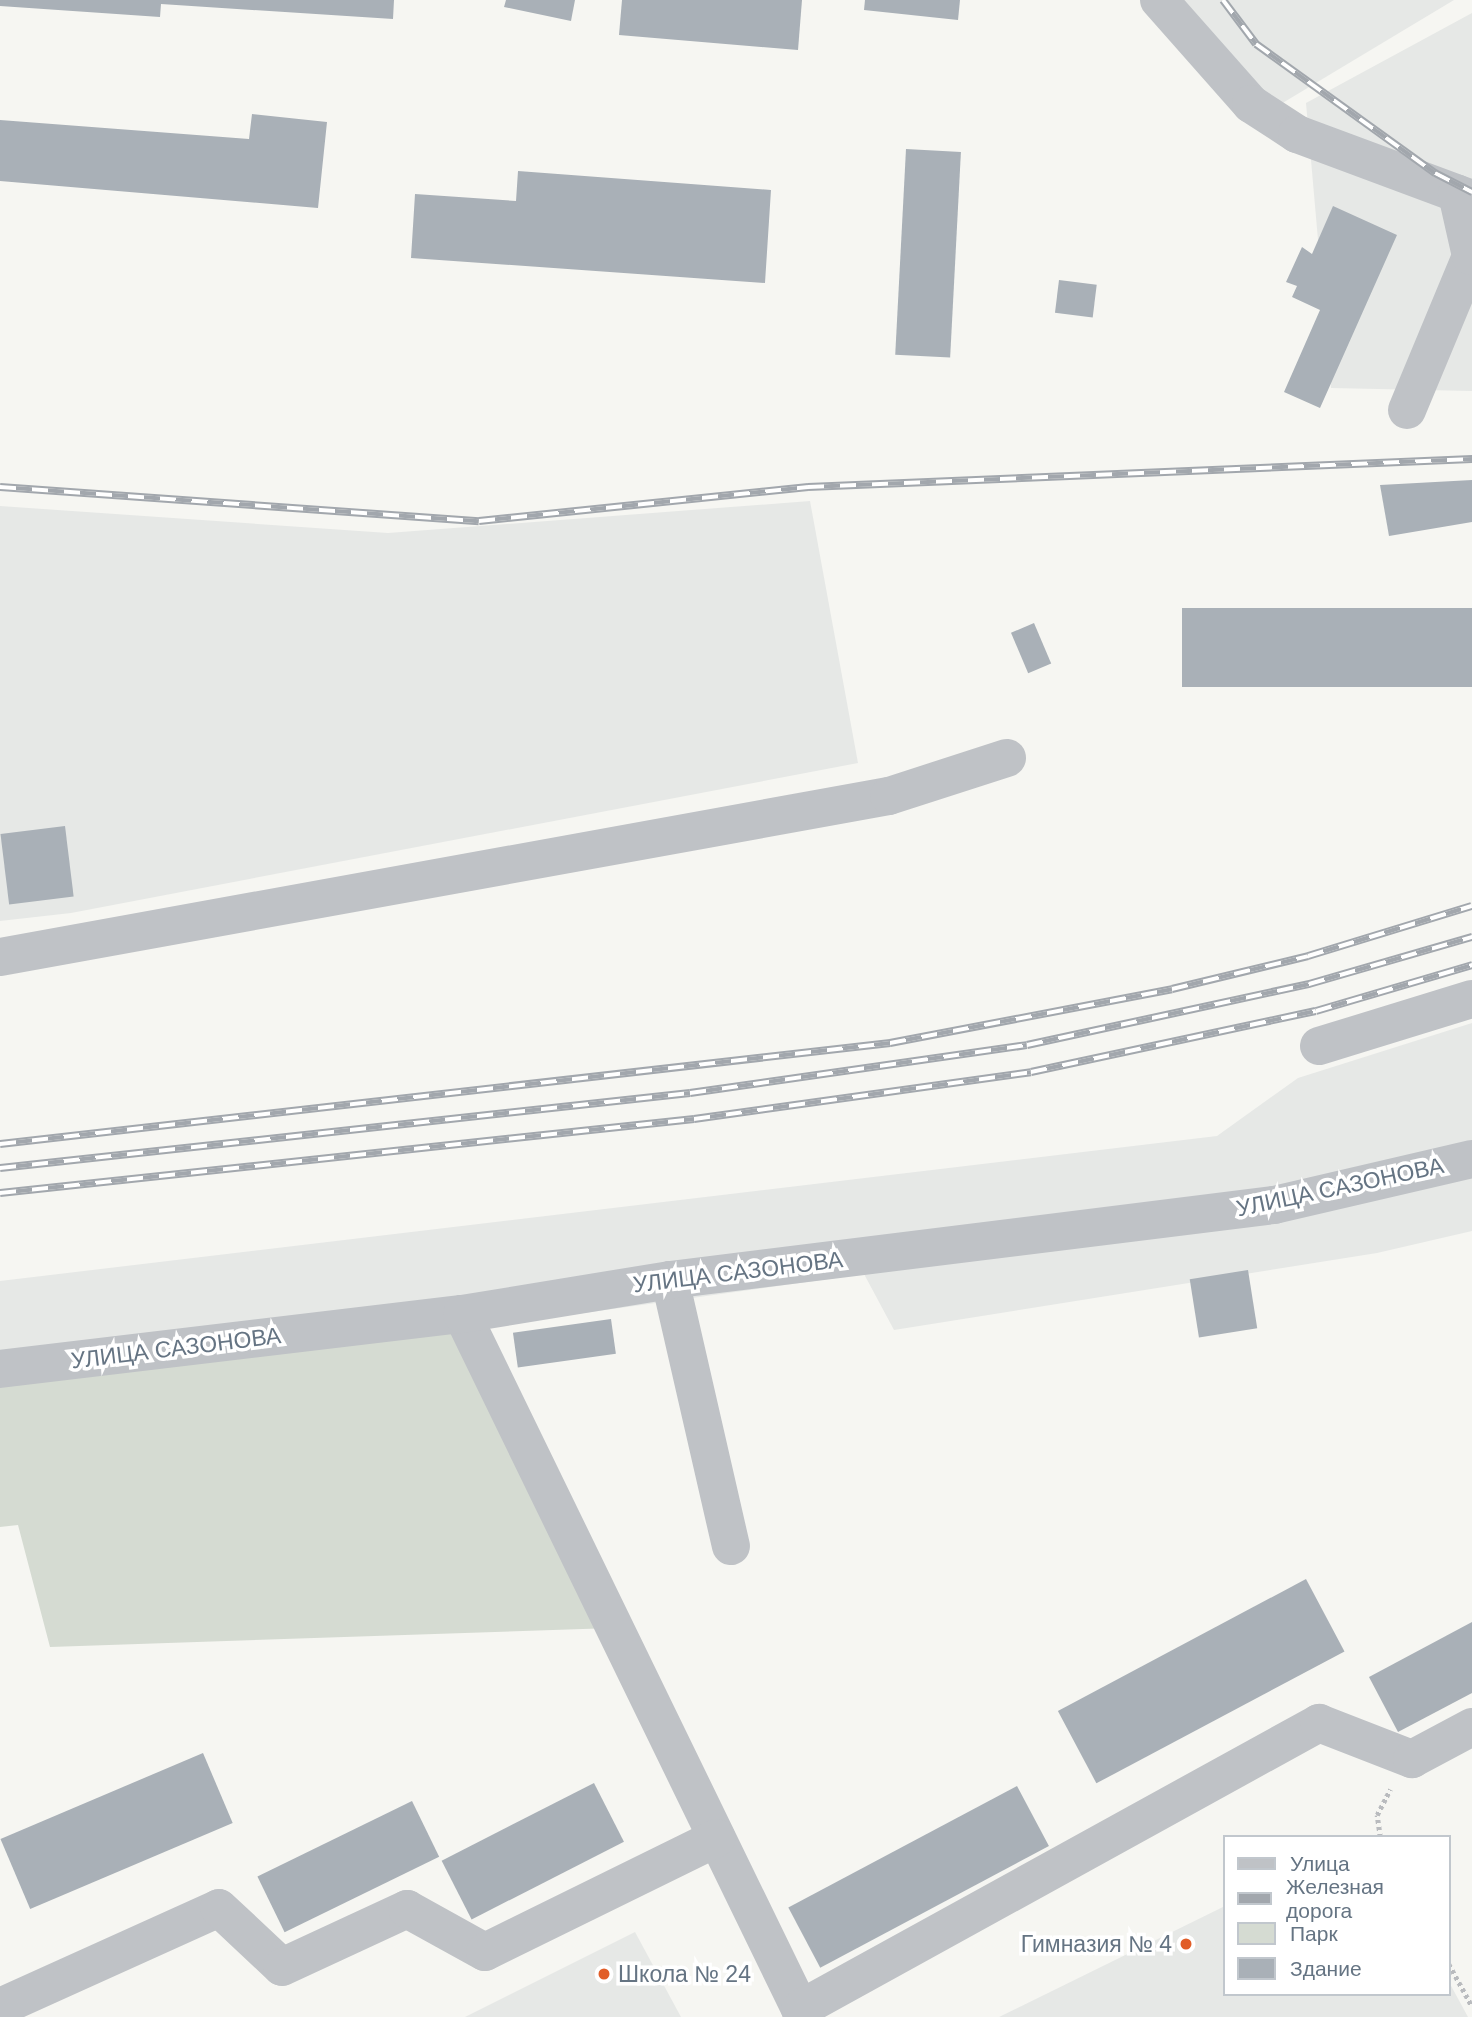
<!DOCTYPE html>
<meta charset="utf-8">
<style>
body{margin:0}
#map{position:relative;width:1472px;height:2017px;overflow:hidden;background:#f6f6f2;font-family:Arial,sans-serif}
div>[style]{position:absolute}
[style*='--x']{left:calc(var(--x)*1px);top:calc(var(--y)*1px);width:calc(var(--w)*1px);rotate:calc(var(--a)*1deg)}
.built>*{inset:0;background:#e6e8e6}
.green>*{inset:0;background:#d5dbd2}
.building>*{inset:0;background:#a9b0b7;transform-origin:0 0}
.path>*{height:4.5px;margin-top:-2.25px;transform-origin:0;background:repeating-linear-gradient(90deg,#b9bbbe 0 3.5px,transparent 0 7px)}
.minor>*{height:38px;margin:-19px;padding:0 19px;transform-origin:19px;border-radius:19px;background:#bfc2c6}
.rail>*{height:8px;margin-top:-4px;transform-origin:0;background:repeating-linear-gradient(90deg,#fff 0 16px,#a2a7ad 0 32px);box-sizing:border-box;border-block:2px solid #a2a7ad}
.dots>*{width:19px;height:19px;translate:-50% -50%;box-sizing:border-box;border:4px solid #fff;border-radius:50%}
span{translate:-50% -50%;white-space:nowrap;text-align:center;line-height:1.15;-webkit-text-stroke:7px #fff;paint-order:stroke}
.street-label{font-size:23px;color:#657483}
.poi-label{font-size:23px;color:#657483}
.right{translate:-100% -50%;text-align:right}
.left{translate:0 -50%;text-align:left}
.legend{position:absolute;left:1223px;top:1835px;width:228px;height:161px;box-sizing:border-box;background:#fff;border:2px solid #c1c7cd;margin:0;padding:9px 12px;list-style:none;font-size:21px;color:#657483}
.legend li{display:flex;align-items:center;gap:14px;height:35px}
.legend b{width:35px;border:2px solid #c1c7cd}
</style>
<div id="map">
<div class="built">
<div style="clip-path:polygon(1165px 0,1454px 0,1259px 117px)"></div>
<div style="clip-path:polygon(1472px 13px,1472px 391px,1331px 388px,1306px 103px)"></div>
<div style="clip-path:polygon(810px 501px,858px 763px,71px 913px,0 921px,0 506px,388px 533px)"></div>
<div style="clip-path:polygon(1472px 1023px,1472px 1231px,1377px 1253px,894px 1330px,864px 1274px,0 1394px,0 1281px,1217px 1136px,1298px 1078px)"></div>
<div style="clip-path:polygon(1225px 1906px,1225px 1994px,1449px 1994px,1449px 1982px,1468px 2017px,999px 2017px)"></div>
<div style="clip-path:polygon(635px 1932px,681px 2017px,465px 2017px)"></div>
</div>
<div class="green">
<div style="clip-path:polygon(462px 1314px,613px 1628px,50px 1647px,18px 1525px,0 1527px,0 1385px)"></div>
</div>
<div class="building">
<div style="clip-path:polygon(0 0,394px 0,393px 19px,161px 4px,160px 17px,0 6px)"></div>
<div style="clip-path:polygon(506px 0,575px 0,571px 21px,504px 7px)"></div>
<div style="clip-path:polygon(622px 0,802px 0,798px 50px,619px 35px)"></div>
<div style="clip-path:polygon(865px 0,960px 0,958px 20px,864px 10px)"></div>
<div style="clip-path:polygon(252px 114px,327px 122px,318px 208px,0 181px,0 120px,249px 139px)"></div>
<div style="left:906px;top:149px;width:55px;height:206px;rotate:3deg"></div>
<div style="clip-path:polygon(518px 171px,771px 190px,765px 283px,411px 258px,415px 194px,516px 201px)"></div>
<div style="clip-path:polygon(1333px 206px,1397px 235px,1320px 408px,1284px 392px,1320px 310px,1292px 297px,1297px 286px,1286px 282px,1302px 247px,1312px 254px)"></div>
<div style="left:1059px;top:280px;width:38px;height:33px;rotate:7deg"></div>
<div style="clip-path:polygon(1472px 480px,1472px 522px,1389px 536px,1380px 485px)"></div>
<div style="left:1472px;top:608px;width:79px;height:290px;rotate:90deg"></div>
<div style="left:1034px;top:623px;width:44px;height:25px;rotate:67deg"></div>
<div style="left:65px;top:826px;width:71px;height:65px;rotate:83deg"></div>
<div style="left:1248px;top:1270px;width:59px;height:59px;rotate:81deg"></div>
<div style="left:611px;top:1319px;width:35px;height:99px;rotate:82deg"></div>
<div style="left:1306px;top:1579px;width:82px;height:281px;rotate:62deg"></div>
<div style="clip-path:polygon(1472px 1622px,1472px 1693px,1398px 1732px,1369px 1677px)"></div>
<div style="left:203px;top:1753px;width:76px;height:220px;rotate:67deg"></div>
<div style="left:594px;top:1783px;width:66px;height:171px;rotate:63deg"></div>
<div style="left:1017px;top:1786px;width:68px;height:259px;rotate:62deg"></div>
<div style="left:412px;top:1801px;width:62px;height:172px;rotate:64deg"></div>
</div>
<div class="path">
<div style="--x:1380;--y:1837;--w:22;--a:-98"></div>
<div style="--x:1377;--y:1815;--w:29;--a:-63"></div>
<div style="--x:1449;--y:1964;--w:48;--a:61.3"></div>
</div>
<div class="minor">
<div style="--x:1159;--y:0;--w:139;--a:48.5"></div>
<div style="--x:1251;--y:104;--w:55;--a:33.1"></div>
<div style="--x:1297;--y:134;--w:187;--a:20.4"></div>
<div style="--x:1407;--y:410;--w:167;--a:-67.4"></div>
<div style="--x:1471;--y:256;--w:64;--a:-102.7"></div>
<div style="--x:0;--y:957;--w:903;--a:-10.27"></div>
<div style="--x:889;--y:796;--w:124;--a:-17.9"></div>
<div style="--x:1319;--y:1046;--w:160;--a:-17.1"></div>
<div style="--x:670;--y:1280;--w:273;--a:77.1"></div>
<div style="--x:462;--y:1314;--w:773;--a:64.06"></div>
<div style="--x:800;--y:2009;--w:593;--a:-28.86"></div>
<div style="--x:1319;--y:1723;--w:100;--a:21.2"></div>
<div style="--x:1412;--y:1759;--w:68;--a:-28.1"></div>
<div style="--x:0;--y:1369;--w:465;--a:-6.8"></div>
<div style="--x:462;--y:1314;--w:211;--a:-9.3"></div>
<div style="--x:670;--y:1280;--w:609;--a:-7.08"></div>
<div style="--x:1274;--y:1205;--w:203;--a:-13.1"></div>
<div style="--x:0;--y:2007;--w:240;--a:-24.3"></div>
<div style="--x:219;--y:1908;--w:86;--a:43.1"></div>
<div style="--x:282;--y:1967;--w:138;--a:-24.9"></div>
<div style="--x:407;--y:1909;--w:89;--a:28.9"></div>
<div style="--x:485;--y:1952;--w:258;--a:-26.2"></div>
</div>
<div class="rail">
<div style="--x:1223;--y:0;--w:55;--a:53.1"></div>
<div style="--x:1256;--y:44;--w:221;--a:35.8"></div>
<div style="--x:1435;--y:173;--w:42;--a:27.2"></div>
<div style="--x:0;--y:487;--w:480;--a:4.1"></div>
<div style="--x:479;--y:521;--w:331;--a:-5.9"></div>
<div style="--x:808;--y:487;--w:665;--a:-2.41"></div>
<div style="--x:0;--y:1144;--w:896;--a:-6.47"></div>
<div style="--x:890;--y:1043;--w:287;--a:-10.8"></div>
<div style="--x:1172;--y:989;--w:140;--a:-13.6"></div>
<div style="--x:1308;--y:956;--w:171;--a:-17"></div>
<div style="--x:0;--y:1168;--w:694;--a:-6.2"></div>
<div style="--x:690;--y:1093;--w:340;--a:-8.1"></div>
<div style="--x:1027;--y:1045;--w:289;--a:-12.2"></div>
<div style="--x:1309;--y:984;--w:170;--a:-16.1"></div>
<div style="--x:0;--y:1193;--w:698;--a:-6.09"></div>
<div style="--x:694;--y:1119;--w:340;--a:-7.9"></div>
<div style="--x:1031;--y:1072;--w:291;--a:-12.1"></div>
<div style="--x:1316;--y:1011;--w:163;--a:-16.4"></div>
</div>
<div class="dots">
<div style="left:1186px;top:1944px;background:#e15d27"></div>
<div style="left:604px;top:1974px;background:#e15d27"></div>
</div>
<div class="street-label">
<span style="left:1340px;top:1187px;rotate:-12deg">УЛИЦА САЗОНОВА</span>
<span style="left:738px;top:1272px;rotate:-7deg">УЛИЦА САЗОНОВА</span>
<span style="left:176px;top:1348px;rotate:-7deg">УЛИЦА САЗОНОВА</span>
</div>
<div class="poi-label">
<span class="right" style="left:1172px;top:1944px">Гимназия № 4</span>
<span class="left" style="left:618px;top:1974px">Школа № 24</span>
</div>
<ul class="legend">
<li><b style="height:9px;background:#bfc2c6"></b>Улица</li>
<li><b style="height:9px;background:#a2a7ad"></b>Железная дорога</li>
<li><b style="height:19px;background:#d5dbd2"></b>Парк</li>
<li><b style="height:19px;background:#a9b0b7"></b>Здание</li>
</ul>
</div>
